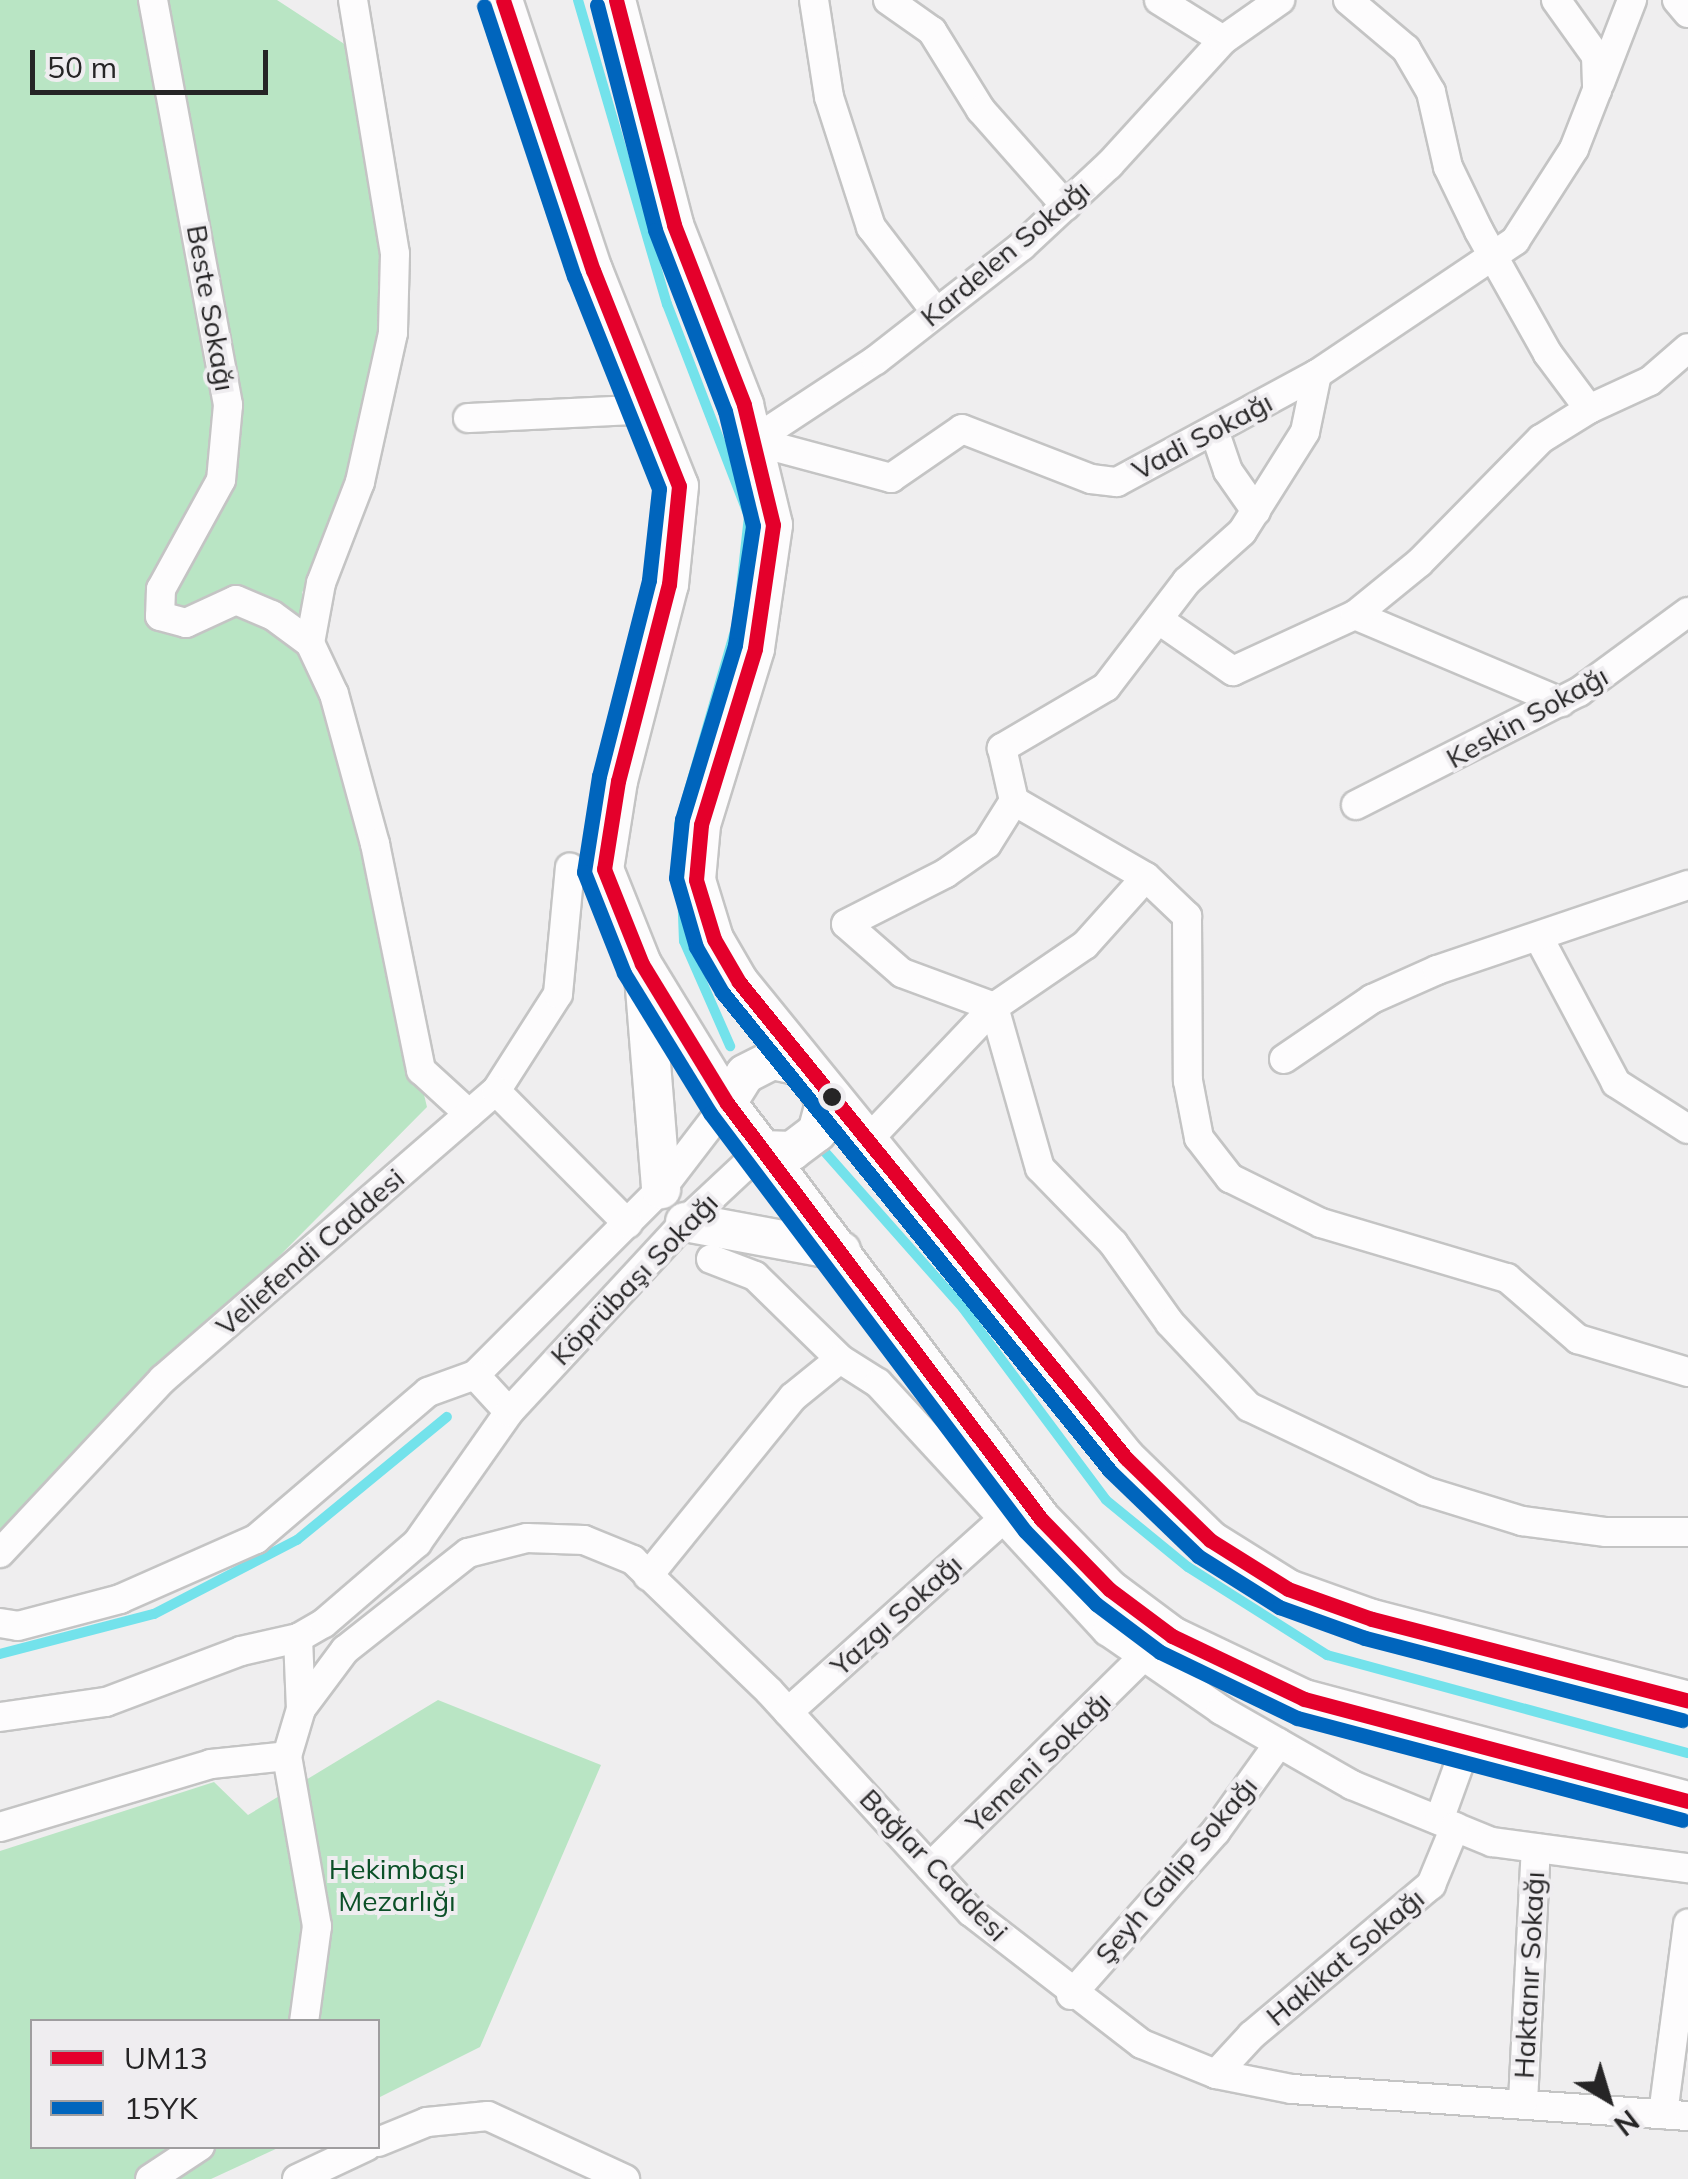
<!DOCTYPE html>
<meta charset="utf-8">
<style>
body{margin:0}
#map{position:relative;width:1688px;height:2179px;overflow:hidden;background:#efeeef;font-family:Mulish,sans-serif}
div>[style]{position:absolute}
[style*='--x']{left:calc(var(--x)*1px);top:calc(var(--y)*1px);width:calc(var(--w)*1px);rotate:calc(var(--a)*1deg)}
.green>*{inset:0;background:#b9e5c4}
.stream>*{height:10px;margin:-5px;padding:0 5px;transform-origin:5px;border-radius:5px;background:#73e2eb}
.roads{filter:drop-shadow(2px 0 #c4c4c4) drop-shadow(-2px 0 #c4c4c4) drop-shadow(0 2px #c4c4c4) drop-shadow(0 -2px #c4c4c4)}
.minor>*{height:28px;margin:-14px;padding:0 14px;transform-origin:14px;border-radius:14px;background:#fdfcfd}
.secondary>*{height:38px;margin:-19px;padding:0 19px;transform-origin:19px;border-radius:19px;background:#fdfcfd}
.bus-1>*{height:15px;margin:-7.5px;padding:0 7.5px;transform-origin:7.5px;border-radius:7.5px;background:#e4002b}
.bus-2>*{height:15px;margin:-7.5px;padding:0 7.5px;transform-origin:7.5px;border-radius:7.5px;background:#0065bd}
.dots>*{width:28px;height:28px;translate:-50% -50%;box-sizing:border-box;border:5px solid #efedf0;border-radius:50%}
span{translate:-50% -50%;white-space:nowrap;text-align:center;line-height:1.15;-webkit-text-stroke:8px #efedf0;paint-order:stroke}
.street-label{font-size:28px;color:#262526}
.park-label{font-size:28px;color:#0b5027}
.legend{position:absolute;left:30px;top:2019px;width:350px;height:130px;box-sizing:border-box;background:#efedf0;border:2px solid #9f9d9f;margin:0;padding:12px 18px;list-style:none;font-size:30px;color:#262526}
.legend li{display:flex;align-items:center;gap:20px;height:50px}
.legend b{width:50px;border:2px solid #9f9d9f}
.north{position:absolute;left:1558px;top:2049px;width:100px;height:100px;-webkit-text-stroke:8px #efedf0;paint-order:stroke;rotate:142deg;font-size:28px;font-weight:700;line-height:40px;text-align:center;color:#262526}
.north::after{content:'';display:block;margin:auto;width:35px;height:45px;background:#262526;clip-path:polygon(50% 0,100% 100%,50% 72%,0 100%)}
.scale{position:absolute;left:30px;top:50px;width:238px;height:45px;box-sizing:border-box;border:5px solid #262526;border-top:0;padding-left:12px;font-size:30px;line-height:35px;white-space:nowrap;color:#262526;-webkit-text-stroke:8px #efedf0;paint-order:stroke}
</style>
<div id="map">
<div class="green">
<div style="clip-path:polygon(0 0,277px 0,352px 49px,402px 338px,302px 593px,427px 1107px,0 1538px)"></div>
<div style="clip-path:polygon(438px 1700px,601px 1765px,480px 2047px,378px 2098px,378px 2022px,32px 2022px,32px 2146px,280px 2147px,211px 2179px,0 2179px,0 1851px,214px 1782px,248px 1815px)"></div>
</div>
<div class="stream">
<div style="--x:578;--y:0;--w:317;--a:73.7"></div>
<div style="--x:667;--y:304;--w:227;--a:68.9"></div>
<div style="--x:749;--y:516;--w:109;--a:96.3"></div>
<div style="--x:737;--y:624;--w:209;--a:106.1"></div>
<div style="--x:679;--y:825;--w:37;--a:88"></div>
<div style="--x:682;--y:889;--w:52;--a:87.8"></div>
<div style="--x:684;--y:941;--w:115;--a:66.3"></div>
<div style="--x:817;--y:1143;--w:220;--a:48.5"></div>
<div style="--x:963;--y:1308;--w:239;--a:53.3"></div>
<div style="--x:1106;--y:1500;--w:106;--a:39.3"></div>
<div style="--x:1188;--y:1567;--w:165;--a:32.3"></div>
<div style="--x:1327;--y:1655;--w:374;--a:15.2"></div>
<div style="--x:0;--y:1654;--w:159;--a:-14.6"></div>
<div style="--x:154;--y:1614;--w:161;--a:-27.4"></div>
<div style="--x:297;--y:1540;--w:194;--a:-39.4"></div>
</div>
<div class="roads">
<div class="minor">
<div style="--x:153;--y:0;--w:412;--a:79.5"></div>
<div style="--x:228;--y:405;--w:75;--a:95.3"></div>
<div style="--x:221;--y:480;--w:124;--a:118.8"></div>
<div style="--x:161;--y:589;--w:27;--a:92"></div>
<div style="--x:160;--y:616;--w:27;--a:15"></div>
<div style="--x:186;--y:623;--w:55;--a:-24.7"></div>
<div style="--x:236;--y:600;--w:39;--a:23"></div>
<div style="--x:272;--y:615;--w:47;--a:36.4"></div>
<div style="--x:353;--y:0;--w:257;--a:80.6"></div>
<div style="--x:395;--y:254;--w:79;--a:91.5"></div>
<div style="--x:393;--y:333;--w:153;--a:102.5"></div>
<div style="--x:360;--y:482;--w:108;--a:111.1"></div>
<div style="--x:321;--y:583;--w:61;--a:100.4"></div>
<div style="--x:310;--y:643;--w:56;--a:64.8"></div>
<div style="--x:334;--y:694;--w:156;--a:74.7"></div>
<div style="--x:375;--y:844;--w:231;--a:78.5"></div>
<div style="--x:421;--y:1070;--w:65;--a:42.5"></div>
<div style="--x:814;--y:0;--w:98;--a:81.2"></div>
<div style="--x:829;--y:97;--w:137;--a:72.1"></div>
<div style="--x:871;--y:227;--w:107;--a:52.6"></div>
<div style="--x:888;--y:0;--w:54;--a:35.2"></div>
<div style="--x:932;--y:31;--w:93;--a:58.2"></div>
<div style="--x:981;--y:110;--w:128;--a:48.5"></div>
<div style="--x:1159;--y:0;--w:75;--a:32"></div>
<div style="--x:1556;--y:0;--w:69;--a:54.5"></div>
<div style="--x:1596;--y:56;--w:34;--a:88"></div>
<div style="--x:1597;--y:90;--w:63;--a:111.3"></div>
<div style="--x:1574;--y:149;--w:109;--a:122.7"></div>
<div style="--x:1515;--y:241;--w:239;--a:146.1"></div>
<div style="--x:1317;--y:374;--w:59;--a:101.7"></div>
<div style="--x:1305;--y:432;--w:118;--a:122.2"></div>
<div style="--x:1242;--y:532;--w:74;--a:138.3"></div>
<div style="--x:1187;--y:581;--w:133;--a:127.4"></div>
<div style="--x:1106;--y:687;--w:121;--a:149.6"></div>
<div style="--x:1002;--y:748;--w:54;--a:77.2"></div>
<div style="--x:1014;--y:801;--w:152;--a:29.9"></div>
<div style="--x:1146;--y:877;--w:57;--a:43.6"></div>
<div style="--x:1187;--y:916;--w:165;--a:89.7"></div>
<div style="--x:1188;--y:1081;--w:58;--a:79.1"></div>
<div style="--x:1199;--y:1138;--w:51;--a:52.2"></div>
<div style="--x:1230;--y:1178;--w:102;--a:26.3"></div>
<div style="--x:1321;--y:1223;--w:194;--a:16.5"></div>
<div style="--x:1507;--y:1278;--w:94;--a:40.7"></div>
<div style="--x:1578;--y:1339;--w:115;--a:16.7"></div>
<div style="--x:1677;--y:0;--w:17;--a:50"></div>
<div style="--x:1600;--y:83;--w:89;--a:-68.9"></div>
<div style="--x:1589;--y:409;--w:67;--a:-24.7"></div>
<div style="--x:1650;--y:381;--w:50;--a:-41"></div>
<div style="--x:468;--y:418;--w:182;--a:-2.8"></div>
<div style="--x:1214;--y:430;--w:43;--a:71.1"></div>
<div style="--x:1228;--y:471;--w:49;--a:55"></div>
<div style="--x:753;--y:441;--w:147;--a:-33.4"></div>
<div style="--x:876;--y:360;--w:185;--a:-38"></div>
<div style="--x:1022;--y:246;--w:119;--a:-43"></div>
<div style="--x:1109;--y:165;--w:169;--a:-47.6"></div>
<div style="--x:1223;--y:40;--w:70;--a:-35.1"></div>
<div style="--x:753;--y:441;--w:143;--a:15"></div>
<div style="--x:891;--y:478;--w:86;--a:-34.6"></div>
<div style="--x:962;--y:429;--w:138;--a:21.2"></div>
<div style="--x:1091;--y:479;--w:26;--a:7"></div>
<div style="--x:1117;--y:482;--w:227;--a:-28.4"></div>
<div style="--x:1355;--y:615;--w:224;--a:22.9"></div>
<div style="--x:1159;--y:620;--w:90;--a:34.6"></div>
<div style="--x:1233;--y:671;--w:134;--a:-24.7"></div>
<div style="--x:1355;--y:615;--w:82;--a:-39.1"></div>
<div style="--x:1419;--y:563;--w:174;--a:-45.5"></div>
<div style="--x:1541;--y:439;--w:57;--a:-32"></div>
<div style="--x:1589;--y:409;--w:69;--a:-126.7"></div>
<div style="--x:1548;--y:354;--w:141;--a:-119.3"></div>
<div style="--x:1479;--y:231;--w:71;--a:-115.8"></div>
<div style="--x:1448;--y:167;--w:77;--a:-102.8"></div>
<div style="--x:1431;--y:92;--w:50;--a:-120.2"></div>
<div style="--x:1406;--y:49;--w:76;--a:-139.8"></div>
<div style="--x:1356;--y:805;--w:250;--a:-26.9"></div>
<div style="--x:1579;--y:692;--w:135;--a:-36.3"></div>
<div style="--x:1539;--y:938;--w:164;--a:62"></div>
<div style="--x:1616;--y:1083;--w:85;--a:32.6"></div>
<div style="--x:994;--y:1007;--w:167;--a:74.1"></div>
<div style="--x:1040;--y:1168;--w:105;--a:45.8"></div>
<div style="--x:1113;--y:1243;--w:98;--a:54.5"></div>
<div style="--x:1170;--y:1323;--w:115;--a:46.8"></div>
<div style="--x:1249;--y:1407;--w:195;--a:25.5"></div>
<div style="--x:1425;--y:1491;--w:102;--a:17.2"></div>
<div style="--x:1522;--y:1521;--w:85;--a:7.5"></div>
<div style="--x:1606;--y:1532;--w:82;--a:0"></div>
<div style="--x:994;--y:1007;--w:98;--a:-159.7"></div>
<div style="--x:902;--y:973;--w:74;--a:-138.8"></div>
<div style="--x:846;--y:924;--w:112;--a:-27"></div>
<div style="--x:946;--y:873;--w:50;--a:-35.3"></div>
<div style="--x:987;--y:844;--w:51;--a:-57.9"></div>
<div style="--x:1284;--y:1059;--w:107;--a:-34.3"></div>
<div style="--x:1372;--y:999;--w:71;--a:-24"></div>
<div style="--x:1437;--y:970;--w:265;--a:-18.7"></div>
<div style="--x:496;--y:1091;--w:115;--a:-57.4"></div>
<div style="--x:558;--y:994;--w:127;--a:-84.6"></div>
<div style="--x:865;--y:1143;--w:187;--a:-46.5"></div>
<div style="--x:994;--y:1007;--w:110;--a:-34.3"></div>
<div style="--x:1085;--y:945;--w:91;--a:-48.1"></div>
<div style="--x:711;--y:1259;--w:47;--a:21.1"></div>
<div style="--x:755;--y:1276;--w:119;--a:44.3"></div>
<div style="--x:475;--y:1375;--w:263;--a:-45"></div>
<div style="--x:661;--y:1189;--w:108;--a:-52.5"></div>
<div style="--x:0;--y:1553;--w:238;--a:-46.9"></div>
<div style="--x:163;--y:1379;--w:440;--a:-40.9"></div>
<div style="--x:496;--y:1091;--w:187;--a:45.2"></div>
<div style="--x:648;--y:1576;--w:230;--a:-51"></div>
<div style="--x:793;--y:1397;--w:60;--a:-39"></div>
<div style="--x:840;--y:1359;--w:45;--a:32.3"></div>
<div style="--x:878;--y:1383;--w:338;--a:47.3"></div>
<div style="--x:1107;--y:1631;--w:139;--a:34.7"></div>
<div style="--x:1221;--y:1710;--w:151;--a:29.8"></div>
<div style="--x:1352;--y:1785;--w:151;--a:22.2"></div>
<div style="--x:1492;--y:1842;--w:198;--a:7.6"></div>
<div style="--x:0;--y:1623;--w:18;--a:9"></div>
<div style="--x:18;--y:1626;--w:106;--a:-14.8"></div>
<div style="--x:120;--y:1599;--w:149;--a:-23.8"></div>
<div style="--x:256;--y:1539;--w:226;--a:-40.5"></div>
<div style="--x:428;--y:1392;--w:50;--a:-19.9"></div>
<div style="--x:475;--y:1375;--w:50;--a:47.4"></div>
<div style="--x:298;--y:1638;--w:71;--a:87.6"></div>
<div style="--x:301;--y:1709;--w:49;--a:106.6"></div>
<div style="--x:287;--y:1756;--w:173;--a:80"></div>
<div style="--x:317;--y:1926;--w:97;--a:97.7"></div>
<div style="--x:301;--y:1709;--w:74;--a:-53.3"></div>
<div style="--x:345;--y:1650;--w:157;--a:-38.3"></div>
<div style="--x:468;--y:1553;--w:61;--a:-14.3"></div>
<div style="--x:527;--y:1538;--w:57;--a:2"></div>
<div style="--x:584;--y:1540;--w:53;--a:22.2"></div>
<div style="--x:633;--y:1560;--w:189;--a:43.9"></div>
<div style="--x:769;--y:1691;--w:299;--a:47.6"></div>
<div style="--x:971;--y:1912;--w:216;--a:37.7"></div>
<div style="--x:1142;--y:2044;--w:80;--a:22.1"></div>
<div style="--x:1216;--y:2074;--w:77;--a:11.2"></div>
<div style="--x:1292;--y:2089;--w:397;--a:3.9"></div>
<div style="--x:788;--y:1712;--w:290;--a:-41.9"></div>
<div style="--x:0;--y:1717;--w:107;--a:-8.1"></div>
<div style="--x:106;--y:1702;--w:144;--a:-20.7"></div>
<div style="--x:241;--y:1651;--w:58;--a:-12.8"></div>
<div style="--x:298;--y:1638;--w:30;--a:-30"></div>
<div style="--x:324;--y:1623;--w:123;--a:-40.7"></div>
<div style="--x:417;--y:1543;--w:160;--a:-54.9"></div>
<div style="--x:509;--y:1412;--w:259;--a:-47.2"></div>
<div style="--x:685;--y:1222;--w:105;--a:-43.1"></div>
<div style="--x:1439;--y:1820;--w:85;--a:-70.1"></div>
<div style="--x:0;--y:1827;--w:220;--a:-16.6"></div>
<div style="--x:211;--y:1764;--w:76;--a:-6"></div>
<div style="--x:930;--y:1867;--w:301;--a:-44.6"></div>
<div style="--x:1071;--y:1995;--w:219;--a:-48.5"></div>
<div style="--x:1216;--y:1831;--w:108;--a:-54.4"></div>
<div style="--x:1216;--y:2074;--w:53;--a:-47.3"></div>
<div style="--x:1252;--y:2035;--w:234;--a:-40"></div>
<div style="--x:1431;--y:1885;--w:63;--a:-67.5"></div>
<div style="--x:1523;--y:2102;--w:254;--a:-87.1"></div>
<div style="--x:1663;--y:2114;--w:192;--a:-82.5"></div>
<div style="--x:378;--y:2142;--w:53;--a:-22.2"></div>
<div style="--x:427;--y:2122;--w:61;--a:-5.6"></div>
<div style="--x:488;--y:2116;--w:151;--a:24.7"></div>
<div style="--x:150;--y:2179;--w:60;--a:-33.4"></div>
<div style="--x:297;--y:2179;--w:77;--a:-25.2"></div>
</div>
<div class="secondary">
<div style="--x:503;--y:0;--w:285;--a:71.6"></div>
<div style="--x:593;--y:270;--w:232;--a:68.3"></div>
<div style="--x:679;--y:486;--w:99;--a:95.8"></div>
<div style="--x:669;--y:584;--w:203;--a:104.5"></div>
<div style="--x:618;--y:781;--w:89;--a:99"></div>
<div style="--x:604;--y:869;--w:102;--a:68.2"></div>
<div style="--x:642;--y:964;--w:163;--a:58.6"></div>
<div style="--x:727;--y:1103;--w:521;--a:52.95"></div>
<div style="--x:1041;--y:1519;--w:98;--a:45.8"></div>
<div style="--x:1109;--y:1589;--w:79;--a:36.7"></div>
<div style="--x:1172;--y:1636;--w:146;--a:25.5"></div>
<div style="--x:1304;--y:1699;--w:397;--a:14.9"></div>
<div style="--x:616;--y:0;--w:232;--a:75.5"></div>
<div style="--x:674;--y:225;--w:193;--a:68.7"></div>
<div style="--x:744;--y:405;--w:123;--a:76.4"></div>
<div style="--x:773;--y:525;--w:125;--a:98.3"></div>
<div style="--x:755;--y:649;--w:184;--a:107.1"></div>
<div style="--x:701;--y:825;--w:55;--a:95.2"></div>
<div style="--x:696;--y:880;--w:62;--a:73"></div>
<div style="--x:714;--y:939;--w:50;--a:59.8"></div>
<div style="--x:739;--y:982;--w:613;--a:50.89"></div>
<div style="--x:1126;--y:1458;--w:117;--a:44.3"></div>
<div style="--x:1210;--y:1540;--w:92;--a:32.1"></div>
<div style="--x:1288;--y:1589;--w:89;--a:19.7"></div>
<div style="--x:1372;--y:1619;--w:326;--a:14.5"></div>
<div style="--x:644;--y:976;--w:214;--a:85.4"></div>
<div style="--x:727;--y:1103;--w:34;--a:-58"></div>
<div style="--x:745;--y:1074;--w:30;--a:-27"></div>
<div style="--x:772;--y:1060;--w:30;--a:12"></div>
<div style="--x:801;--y:1066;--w:16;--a:40"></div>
<div style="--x:813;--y:1076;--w:30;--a:66"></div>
<div style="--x:825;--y:1103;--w:30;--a:105"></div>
<div style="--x:817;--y:1132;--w:31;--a:143"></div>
<div style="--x:792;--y:1151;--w:30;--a:-178"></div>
<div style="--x:685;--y:1222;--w:159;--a:10.5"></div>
</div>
</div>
<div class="bus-1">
<div style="--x:503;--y:0;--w:285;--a:71.6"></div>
<div style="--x:593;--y:270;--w:232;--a:68.3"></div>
<div style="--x:679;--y:486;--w:99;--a:95.8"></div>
<div style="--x:669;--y:584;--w:203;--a:104.5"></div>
<div style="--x:618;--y:781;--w:89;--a:99"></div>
<div style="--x:604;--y:869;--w:102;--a:68.2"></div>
<div style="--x:642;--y:964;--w:163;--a:58.6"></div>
<div style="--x:727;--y:1103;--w:521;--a:52.95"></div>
<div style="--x:1041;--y:1519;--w:98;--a:45.8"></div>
<div style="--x:1109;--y:1589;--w:79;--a:36.7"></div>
<div style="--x:1172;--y:1636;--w:146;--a:25.5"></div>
<div style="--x:1304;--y:1699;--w:397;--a:14.9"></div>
<div style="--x:616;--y:0;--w:232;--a:75.5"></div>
<div style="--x:674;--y:225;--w:193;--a:68.7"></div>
<div style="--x:744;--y:405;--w:123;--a:76.4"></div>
<div style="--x:773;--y:525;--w:125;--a:98.3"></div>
<div style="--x:755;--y:649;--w:184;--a:107.1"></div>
<div style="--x:701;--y:825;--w:55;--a:95.2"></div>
<div style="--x:696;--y:880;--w:62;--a:73"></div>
<div style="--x:714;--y:939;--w:50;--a:59.8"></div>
<div style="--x:739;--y:982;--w:613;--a:50.89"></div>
<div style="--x:1126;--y:1458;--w:117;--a:44.3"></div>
<div style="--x:1210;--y:1540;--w:92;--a:32.1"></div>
<div style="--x:1288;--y:1589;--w:89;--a:19.7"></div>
<div style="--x:1372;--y:1619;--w:326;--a:14.5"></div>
</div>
<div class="bus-2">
<div style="--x:597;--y:5;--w:232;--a:75.5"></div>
<div style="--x:655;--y:230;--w:194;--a:68.9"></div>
<div style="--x:725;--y:411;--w:118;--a:76.3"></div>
<div style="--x:753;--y:526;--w:120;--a:98.6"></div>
<div style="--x:735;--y:645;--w:182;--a:106.9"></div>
<div style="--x:682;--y:819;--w:59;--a:95.8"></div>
<div style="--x:676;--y:878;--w:72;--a:73.8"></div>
<div style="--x:696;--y:947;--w:52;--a:60"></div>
<div style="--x:722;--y:992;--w:616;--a:50.99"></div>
<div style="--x:1110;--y:1471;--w:122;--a:44"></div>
<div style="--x:1198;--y:1556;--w:96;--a:32.2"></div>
<div style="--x:1279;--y:1607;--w:91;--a:19.8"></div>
<div style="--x:1365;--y:1638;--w:328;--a:14.5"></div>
<div style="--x:484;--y:6;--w:285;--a:71.6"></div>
<div style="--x:574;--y:276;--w:229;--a:68.2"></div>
<div style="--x:659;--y:489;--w:92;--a:96.3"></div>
<div style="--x:649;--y:580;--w:202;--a:104.3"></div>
<div style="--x:599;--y:776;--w:97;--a:98.9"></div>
<div style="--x:584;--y:872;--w:109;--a:68.4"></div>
<div style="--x:624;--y:973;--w:164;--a:58.4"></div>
<div style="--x:710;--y:1113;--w:523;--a:53"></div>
<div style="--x:1025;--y:1531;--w:102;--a:45.8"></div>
<div style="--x:1096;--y:1604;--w:80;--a:36.9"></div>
<div style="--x:1160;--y:1652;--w:152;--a:25.7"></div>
<div style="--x:1297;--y:1718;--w:399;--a:14.8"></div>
</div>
<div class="dots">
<div style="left:832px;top:1097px;background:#262526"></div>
</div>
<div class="street-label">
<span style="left:1005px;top:253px;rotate:-40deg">Kardelen Sokağı</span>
<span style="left:211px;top:308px;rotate:80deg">Beste Sokağı</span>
<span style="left:1202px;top:436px;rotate:-28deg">Vadi Sokağı</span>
<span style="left:1527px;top:717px;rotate:-29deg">Keskin Sokağı</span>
<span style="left:310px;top:1252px;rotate:-41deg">Veliefendi Caddesi</span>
<span style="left:634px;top:1279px;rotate:-46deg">Köprübaşı Sokağı</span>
<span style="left:896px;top:1615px;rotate:-42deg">Yazgı Sokağı</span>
<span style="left:1038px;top:1762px;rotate:-44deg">Yemeni Sokağı</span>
<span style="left:934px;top:1865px;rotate:46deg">Bağlar Caddesi</span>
<span style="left:1176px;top:1870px;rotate:-50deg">Şeyh Galip Sokağı</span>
<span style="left:1345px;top:1957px;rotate:-40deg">Hakikat Sokağı</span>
<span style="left:1529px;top:1975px;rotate:-87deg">Haktanır Sokağı</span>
</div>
<div class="park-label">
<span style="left:397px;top:1885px">Hekimbaşı<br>Mezarlığı</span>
</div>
<ul class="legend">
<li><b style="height:12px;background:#e4002b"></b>UM13</li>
<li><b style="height:12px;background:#0065bd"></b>15YK</li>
</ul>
<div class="north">N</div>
<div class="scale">50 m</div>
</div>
